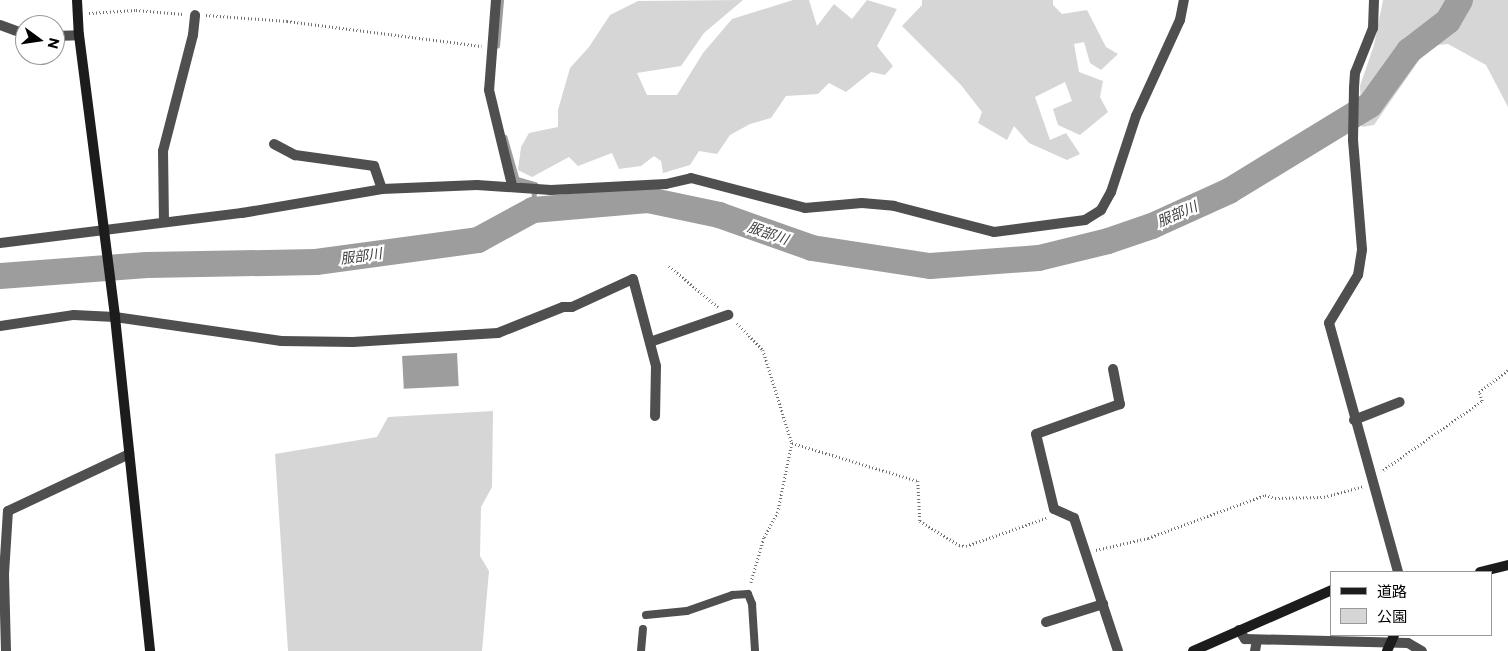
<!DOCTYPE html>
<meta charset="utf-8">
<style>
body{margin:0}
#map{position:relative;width:1508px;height:651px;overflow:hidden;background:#fff;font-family:Commissioner,"Noto Sans JP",sans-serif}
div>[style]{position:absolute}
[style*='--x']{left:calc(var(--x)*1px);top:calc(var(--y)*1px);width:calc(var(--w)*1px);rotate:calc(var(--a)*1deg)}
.green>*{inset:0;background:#d6d6d6}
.water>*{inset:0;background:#9d9d9d;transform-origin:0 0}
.stream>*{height:4.5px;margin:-2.25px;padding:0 2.25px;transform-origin:2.25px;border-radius:2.25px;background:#9d9d9d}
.river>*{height:26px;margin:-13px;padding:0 13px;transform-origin:13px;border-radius:13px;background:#9d9d9d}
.path>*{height:2.5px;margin-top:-1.25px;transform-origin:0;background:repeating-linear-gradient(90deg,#717171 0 1px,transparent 0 3.5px)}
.lane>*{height:8px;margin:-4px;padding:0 4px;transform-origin:4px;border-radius:4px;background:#4f4f4f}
.street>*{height:10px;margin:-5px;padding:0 5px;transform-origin:5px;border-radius:5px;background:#4f4f4f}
.secondary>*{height:10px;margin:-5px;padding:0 5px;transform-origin:5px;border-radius:5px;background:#1c1c1c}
span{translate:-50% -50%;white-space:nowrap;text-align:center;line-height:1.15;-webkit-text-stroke:4.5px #fff;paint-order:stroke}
.water-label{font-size:14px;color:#3e3e3e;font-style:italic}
.legend{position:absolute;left:1330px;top:571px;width:162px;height:65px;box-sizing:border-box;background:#fff;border:1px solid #999;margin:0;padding:6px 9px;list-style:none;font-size:15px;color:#000}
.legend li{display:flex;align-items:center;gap:10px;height:25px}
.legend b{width:25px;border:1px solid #999}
.north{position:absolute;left:15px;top:15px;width:50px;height:50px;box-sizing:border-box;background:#fff;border:1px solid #999;border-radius:50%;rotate:104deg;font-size:14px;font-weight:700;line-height:20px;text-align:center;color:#000}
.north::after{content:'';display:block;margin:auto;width:18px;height:22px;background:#000;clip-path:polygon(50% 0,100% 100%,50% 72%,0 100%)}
</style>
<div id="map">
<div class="green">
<div style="clip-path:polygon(743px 0,704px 33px,681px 66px,637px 73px,647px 95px,677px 95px,703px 53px,732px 19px,793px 0,809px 0,817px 26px,834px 4px,852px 19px,867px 0,897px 9px,877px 46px,893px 66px,885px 75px,871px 72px,846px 92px,829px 83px,818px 94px,786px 96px,771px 118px,750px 124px,730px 135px,717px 154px,699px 151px,690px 165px,663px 173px,661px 161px,654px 156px,641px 166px,619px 169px,612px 153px,578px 166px,569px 157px,532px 177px,518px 170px,521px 147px,529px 133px,558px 127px,558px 110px,570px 68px,589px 47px,610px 15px,638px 1px)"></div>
<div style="clip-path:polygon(922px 0,1053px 0,1053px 5px,1062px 14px,1087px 10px,1106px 47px,1118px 54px,1101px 70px,1090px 63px,1084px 42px,1074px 44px,1079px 72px,1103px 81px,1100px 97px,1108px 112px,1080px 135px,1058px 125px,1053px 109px,1072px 101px,1065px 82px,1035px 97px,1050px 140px,1066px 133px,1080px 154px,1067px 160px,1029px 143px,1014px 126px,1007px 140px,978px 123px,982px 112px,961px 85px,902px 26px,922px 5px)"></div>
<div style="clip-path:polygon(1383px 0,1508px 0,1508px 107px,1486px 65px,1448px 44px,1429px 46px,1374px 125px,1362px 127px,1360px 86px,1374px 45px)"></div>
<div style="clip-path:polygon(493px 411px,492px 487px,481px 507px,480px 556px,489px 571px,482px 651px,288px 651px,275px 454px,377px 437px,388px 417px)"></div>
</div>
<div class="water">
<div style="left:457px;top:353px;width:33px;height:55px;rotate:87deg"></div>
</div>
<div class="stream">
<div style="--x:497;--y:46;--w:46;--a:-85"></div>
<div style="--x:505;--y:137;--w:44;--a:74.1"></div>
<div style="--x:517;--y:179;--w:19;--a:16"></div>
<div style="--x:535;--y:184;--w:26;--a:94"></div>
</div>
<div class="river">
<div style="--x:0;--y:276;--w:147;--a:-4.3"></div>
<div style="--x:147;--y:265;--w:169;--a:-1"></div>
<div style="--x:316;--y:262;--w:163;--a:-7.7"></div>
<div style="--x:478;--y:240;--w:63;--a:-28.6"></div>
<div style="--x:533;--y:210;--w:115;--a:-5"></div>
<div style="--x:648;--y:200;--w:73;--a:11.9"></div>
<div style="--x:719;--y:215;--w:99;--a:19.5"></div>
<div style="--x:812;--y:248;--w:119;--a:8.7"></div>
<div style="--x:930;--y:266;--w:109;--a:-4.2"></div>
<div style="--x:1039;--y:258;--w:71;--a:-13.8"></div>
<div style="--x:1108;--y:241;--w:46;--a:-18.8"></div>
<div style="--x:1152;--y:226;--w:85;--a:-24.4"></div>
<div style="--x:1229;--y:191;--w:165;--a:-31.4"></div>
<div style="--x:1370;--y:105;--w:67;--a:-54.2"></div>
<div style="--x:1409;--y:51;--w:49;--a:-37.6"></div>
<div style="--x:1448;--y:21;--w:24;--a:-60"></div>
</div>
<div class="path">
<div style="--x:89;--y:13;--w:47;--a:-3.7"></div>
<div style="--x:136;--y:10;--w:47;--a:4.9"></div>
<div style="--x:206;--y:15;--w:81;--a:4.2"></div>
<div style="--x:287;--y:21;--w:196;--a:7.3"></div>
<div style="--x:669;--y:266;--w:64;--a:39.9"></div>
<div style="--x:737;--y:323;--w:37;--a:46"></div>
<div style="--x:763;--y:350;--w:97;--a:72.7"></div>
<div style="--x:792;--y:443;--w:70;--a:101.5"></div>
<div style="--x:778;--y:512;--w:30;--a:118"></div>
<div style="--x:764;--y:538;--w:47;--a:106.1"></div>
<div style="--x:792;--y:443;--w:132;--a:16.8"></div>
<div style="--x:918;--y:481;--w:40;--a:87.1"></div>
<div style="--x:920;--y:521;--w:46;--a:31.6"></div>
<div style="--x:959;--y:545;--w:7;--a:8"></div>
<div style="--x:966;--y:546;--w:85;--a:-19.3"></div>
<div style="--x:1383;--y:470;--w:121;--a:-34.9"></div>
<div style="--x:1482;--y:401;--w:9;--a:-108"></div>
<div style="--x:1479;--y:392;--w:36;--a:-37"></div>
<div style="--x:1096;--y:550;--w:53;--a:-13"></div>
<div style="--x:1148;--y:538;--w:125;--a:-20.2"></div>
<div style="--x:1265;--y:495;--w:10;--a:17"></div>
<div style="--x:1275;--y:498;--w:49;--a:-1.2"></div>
<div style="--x:1324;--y:497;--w:41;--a:-15.4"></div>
</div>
<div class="lane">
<div style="--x:646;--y:615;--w:41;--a:-5.6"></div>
<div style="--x:687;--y:611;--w:49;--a:-19.2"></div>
<div style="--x:733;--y:595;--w:15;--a:-4"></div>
<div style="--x:748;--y:594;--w:11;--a:68"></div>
<div style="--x:752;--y:604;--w:47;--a:86.3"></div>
<div style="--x:641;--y:651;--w:22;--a:-85"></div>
</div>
<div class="street">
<div style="--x:496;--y:0;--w:90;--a:94.4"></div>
<div style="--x:489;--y:90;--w:98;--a:76.4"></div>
<div style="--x:1374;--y:0;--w:28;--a:92"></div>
<div style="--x:1373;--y:28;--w:48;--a:111.8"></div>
<div style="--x:1355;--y:73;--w:15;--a:94"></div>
<div style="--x:1354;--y:88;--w:52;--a:91.1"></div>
<div style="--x:1353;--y:140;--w:110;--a:85.3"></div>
<div style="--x:1362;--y:250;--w:25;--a:99"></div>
<div style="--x:1358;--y:275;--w:56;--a:121.1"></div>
<div style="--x:1329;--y:323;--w:258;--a:74.5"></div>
<div style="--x:0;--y:25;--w:27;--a:20"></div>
<div style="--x:55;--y:36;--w:24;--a:-2"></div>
<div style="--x:274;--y:144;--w:24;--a:28"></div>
<div style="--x:295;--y:155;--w:80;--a:7.9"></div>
<div style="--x:374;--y:166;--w:24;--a:71"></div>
<div style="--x:164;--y:222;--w:71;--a:-90.8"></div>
<div style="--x:163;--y:151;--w:120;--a:-75.5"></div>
<div style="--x:193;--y:35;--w:20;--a:-84"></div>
<div style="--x:0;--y:243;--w:244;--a:-7.1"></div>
<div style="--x:242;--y:213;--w:142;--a:-9.7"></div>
<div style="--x:382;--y:189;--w:95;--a:-2.4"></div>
<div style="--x:477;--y:185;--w:74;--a:3.9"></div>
<div style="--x:551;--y:190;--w:115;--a:-3"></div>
<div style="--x:666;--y:184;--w:26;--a:-13"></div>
<div style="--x:691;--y:178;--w:118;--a:14.7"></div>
<div style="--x:805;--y:208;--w:57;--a:-5"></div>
<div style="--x:862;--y:203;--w:32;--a:5"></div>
<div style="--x:894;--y:206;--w:103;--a:14.6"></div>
<div style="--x:994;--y:232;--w:92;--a:-7.5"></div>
<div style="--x:1085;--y:220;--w:19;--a:-32"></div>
<div style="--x:1101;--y:210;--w:21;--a:-61"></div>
<div style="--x:1111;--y:192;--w:80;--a:-71.8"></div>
<div style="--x:1136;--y:116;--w:106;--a:-65.4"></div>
<div style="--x:1180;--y:20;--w:20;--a:-79"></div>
<div style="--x:0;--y:326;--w:75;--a:-8.5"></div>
<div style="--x:74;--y:315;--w:41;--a:2.8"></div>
<div style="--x:115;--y:317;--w:168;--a:8.2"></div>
<div style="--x:281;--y:341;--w:72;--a:0.8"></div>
<div style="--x:353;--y:342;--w:145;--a:-3.6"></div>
<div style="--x:498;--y:333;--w:70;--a:-21.8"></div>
<div style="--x:563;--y:307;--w:9;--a:0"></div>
<div style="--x:572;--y:307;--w:67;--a:-24.7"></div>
<div style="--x:633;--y:279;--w:90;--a:75.2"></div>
<div style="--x:656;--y:366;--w:50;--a:91.1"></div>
<div style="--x:650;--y:342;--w:83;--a:-19.1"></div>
<div style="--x:1113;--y:369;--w:36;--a:79"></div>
<div style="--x:1120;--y:404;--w:89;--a:160.3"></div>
<div style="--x:1036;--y:434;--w:77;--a:76.5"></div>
<div style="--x:1054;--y:509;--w:22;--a:24"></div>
<div style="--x:1074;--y:518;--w:140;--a:71.7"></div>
<div style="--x:1354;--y:420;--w:49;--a:-21.4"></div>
<div style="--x:1046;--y:622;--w:60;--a:-17.5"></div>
<div style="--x:1239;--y:630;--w:11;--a:56"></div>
<div style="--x:1245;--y:639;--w:163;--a:1.4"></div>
<div style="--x:1408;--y:643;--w:16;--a:30"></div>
<div style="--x:6;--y:651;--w:77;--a:-91.5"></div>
<div style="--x:4;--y:574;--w:63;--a:-86.4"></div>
<div style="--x:8;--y:511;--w:134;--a:-25.2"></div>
<div style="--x:1255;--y:651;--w:11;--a:-80"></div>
</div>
<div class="secondary">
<div style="--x:77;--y:0;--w:35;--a:87"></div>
<div style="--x:79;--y:35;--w:284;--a:82.7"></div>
<div style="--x:115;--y:317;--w:336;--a:84"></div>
<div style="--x:1480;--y:572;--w:29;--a:-14"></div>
<div style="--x:1193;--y:651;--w:152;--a:-23.7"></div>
<div style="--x:1387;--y:651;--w:17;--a:-66"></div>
</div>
<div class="water-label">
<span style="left:1177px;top:214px;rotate:-24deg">服部川</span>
<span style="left:768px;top:233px;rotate:19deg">服部川</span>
<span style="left:361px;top:256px;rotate:-8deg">服部川</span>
</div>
<ul class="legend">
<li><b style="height:6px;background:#1c1c1c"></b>道路</li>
<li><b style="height:14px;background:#d6d6d6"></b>公園</li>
</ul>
<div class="north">N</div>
</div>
